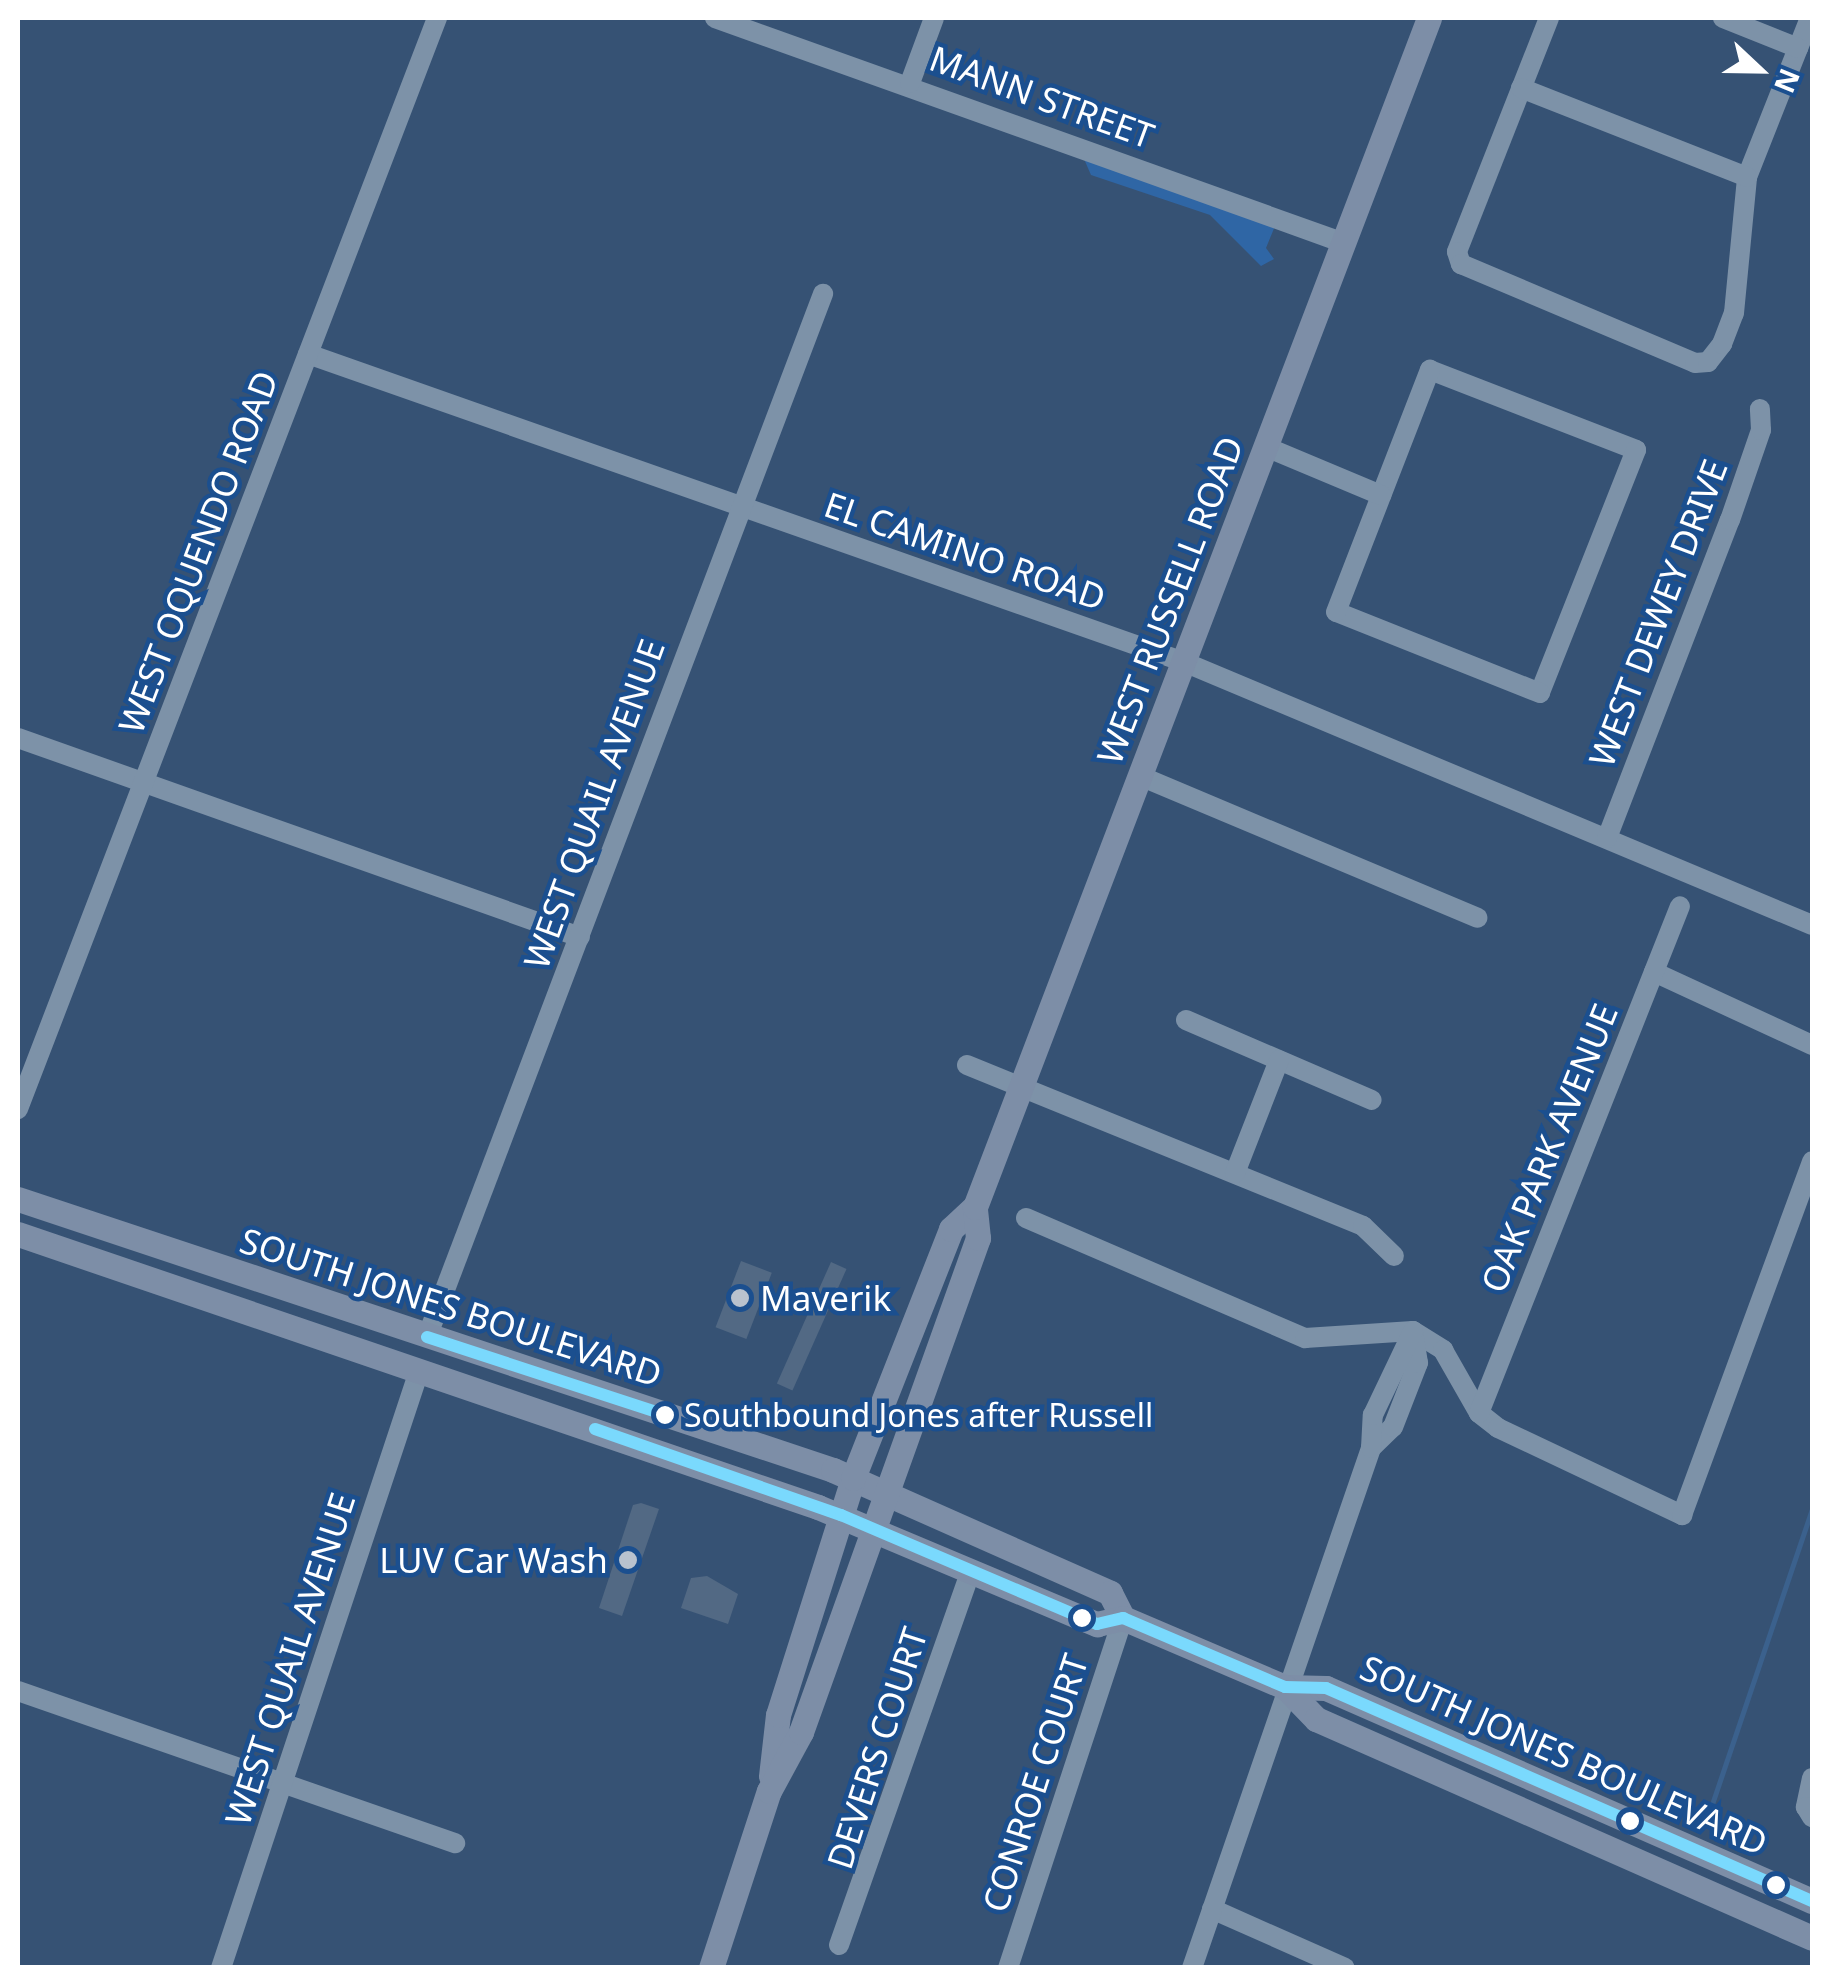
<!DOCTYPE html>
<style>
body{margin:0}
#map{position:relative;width:1830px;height:1985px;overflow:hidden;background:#365274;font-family:"Noto Sans",sans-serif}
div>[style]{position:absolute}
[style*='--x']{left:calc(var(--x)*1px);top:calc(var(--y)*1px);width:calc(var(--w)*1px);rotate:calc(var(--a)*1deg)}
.green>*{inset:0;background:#2f66a5}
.stream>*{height:5px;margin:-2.5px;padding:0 2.5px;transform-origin:2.5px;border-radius:2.5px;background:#3b618d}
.building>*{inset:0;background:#526984;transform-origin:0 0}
.minor>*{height:20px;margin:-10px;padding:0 10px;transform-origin:10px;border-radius:10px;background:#7d92a8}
.major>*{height:25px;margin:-12.5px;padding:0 12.5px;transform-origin:12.5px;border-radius:12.5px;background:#7d8ea7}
.bus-1>*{height:12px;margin:-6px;padding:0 6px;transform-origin:6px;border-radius:6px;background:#7ad9fd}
.dots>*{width:28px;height:28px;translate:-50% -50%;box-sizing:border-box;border:5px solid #1b4f8f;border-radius:50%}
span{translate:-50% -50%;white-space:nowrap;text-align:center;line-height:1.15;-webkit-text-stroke:9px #1b4f8f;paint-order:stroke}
.bus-label{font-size:32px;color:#fff}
.left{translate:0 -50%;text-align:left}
.street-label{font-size:35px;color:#fff}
.poi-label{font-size:35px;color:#fff}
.right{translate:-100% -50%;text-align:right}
.frame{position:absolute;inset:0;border:20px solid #fff;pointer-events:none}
.north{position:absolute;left:1710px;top:20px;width:100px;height:100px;-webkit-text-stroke:8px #1b4f8f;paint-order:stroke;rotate:112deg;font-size:28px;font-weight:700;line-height:40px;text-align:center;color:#fff}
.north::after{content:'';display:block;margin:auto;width:35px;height:45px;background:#fff;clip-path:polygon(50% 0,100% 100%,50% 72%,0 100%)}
</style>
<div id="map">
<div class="green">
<div style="clip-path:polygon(1084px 159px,1275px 226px,1266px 248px,1274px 259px,1261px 266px,1210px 215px,1091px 175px)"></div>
</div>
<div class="stream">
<div style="--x:1709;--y:1813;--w:322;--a:-71.3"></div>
</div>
<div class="building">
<div style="left:741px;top:1261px;width:33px;height:71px;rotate:21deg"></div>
<div style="left:831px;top:1262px;width:17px;height:133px;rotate:24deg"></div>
<div style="clip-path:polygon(641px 1503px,659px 1509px,622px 1616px,599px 1608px,633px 1505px)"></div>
<div style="clip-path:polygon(707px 1576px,738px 1594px,728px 1624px,681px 1608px,691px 1578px)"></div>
</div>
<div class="minor">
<div style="--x:715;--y:18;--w:668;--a:19.68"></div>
<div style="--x:1549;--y:18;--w:251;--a:111.5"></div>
<div style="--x:1457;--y:252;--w:13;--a:72"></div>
<div style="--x:1461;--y:264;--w:254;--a:22.9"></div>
<div style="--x:1695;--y:363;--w:13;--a:-4"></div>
<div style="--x:1708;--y:362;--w:23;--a:-52"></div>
<div style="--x:1722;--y:344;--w:33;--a:-69"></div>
<div style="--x:1734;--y:313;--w:137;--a:-84.5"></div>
<div style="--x:1747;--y:177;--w:171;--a:-68.4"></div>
<div style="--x:1723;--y:18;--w:81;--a:21.8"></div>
<div style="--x:910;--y:83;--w:69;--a:-69.7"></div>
<div style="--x:1521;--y:88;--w:243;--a:21.5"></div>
<div style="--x:308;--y:354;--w:929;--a:19.37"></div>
<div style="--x:1184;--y:662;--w:681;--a:22.72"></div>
<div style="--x:1430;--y:370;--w:221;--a:21.2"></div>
<div style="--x:1636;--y:450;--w:261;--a:111.6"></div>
<div style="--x:1540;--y:693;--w:219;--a:-158.3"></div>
<div style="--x:1336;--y:612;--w:260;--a:-68.8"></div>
<div style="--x:1266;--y:447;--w:125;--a:22.7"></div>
<div style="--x:18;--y:738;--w:596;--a:19.5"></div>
<div style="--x:1140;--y:776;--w:366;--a:22.8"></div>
<div style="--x:1607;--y:838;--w:341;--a:-68.9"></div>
<div style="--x:1730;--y:520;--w:95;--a:-71"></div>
<div style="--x:1761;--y:430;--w:21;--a:-93"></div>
<div style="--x:1654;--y:972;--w:174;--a:24.8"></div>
<div style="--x:1186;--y:1020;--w:202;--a:23.3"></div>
<div style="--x:967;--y:1065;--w:427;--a:22.1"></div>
<div style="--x:1363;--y:1226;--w:43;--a:44.1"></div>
<div style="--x:18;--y:1109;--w:1169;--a:-68.99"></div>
<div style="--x:1235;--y:1173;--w:121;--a:-68.7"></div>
<div style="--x:1026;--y:1218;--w:304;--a:23.3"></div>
<div style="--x:1305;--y:1338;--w:108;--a:-3.7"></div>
<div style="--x:1413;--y:1331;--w:36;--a:32"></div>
<div style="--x:1443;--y:1350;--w:73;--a:60.3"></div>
<div style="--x:1479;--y:1413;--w:24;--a:38"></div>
<div style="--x:1498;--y:1428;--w:204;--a:25.3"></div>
<div style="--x:1682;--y:1515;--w:377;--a:-69.8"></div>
<div style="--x:427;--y:1337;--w:1116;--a:-69.21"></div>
<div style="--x:1479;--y:1413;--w:545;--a:-68.37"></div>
<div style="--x:1371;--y:1448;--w:30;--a:-44"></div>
<div style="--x:1393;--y:1427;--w:69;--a:-68.7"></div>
<div style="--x:1418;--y:1363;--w:32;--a:-99"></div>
<div style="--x:18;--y:1691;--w:463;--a:19.2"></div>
<div style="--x:1812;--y:1778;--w:30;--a:102"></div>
<div style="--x:1806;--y:1807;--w:12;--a:59"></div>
<div style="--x:1212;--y:1909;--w:145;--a:23.9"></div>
<div style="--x:839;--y:1945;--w:398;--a:-70.6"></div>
<div style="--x:221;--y:1968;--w:629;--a:-71.65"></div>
<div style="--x:1008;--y:1968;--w:368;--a:-71.8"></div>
<div style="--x:1192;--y:1968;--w:550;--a:-71"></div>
<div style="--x:1371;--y:1448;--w:33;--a:-87"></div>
<div style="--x:1373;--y:1415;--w:93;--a:-64.5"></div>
</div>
<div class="major">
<div style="--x:18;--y:1199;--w:859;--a:18.39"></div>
<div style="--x:833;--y:1470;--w:303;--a:23.9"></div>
<div style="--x:1110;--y:1593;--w:28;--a:63"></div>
<div style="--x:18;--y:1234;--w:845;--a:18.84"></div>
<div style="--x:818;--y:1507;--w:303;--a:22.8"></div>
<div style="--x:1097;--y:1624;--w:27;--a:-13"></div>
<div style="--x:1123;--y:1618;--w:176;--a:23.1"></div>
<div style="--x:1285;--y:1687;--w:41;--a:1.4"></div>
<div style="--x:1326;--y:1688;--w:531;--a:23.67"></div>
<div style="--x:1285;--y:1687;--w:45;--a:45.9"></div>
<div style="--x:1316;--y:1719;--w:542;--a:23.82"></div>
<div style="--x:771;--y:1776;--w:61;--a:-83.5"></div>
<div style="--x:778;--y:1715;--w:249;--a:-72.4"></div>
<div style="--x:853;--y:1478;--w:268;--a:-68.5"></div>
<div style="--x:951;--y:1229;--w:33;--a:-43"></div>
<div style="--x:711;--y:1968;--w:186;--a:-71.9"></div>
<div style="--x:769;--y:1791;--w:67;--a:-61.5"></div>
<div style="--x:801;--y:1732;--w:525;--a:-70.29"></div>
<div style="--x:978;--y:1238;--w:31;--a:-96"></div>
<div style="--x:975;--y:1207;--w:1273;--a:-69.1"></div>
</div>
<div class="bus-1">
<div style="--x:427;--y:1337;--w:250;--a:18.1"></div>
<div style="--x:595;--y:1429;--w:261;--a:19.3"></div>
<div style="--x:841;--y:1515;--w:278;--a:23.1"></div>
<div style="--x:1097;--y:1624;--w:27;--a:-13"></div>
<div style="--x:1123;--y:1618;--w:176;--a:23.1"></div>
<div style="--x:1285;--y:1687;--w:41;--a:1.4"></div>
<div style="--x:1326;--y:1688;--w:531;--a:23.67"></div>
</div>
<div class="dots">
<div style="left:740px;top:1298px;background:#b9c2ce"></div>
<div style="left:665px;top:1415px;background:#fff"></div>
<div style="left:628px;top:1560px;background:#b9c2ce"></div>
<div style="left:1082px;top:1618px;background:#fff"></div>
<div style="left:1630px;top:1821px;background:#fff"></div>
<div style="left:1776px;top:1885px;background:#fff"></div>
</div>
<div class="bus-label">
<span class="left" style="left:684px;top:1415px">Southbound Jones after Russell</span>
</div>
<div class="street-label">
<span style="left:1042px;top:97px;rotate:20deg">MANN STREET</span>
<span style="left:965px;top:551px;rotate:19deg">EL CAMINO ROAD</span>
<span style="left:198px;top:552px;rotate:-69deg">WEST OQUENDO ROAD</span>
<span style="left:1170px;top:600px;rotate:-69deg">WEST RUSSELL ROAD</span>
<span style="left:1658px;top:613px;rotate:-69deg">WEST DEWEY DRIVE</span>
<span style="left:594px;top:804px;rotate:-70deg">WEST QUAIL AVENUE</span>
<span style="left:1549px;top:1148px;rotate:-68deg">OAK PARK AVENUE</span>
<span style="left:451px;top:1307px;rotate:18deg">SOUTH JONES BOULEVARD</span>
<span style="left:290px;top:1659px;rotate:-72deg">WEST QUAIL AVENUE</span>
<span style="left:877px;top:1748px;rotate:-72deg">DEVERS COURT</span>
<span style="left:1564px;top:1755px;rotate:24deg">SOUTH JONES BOULEVARD</span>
<span style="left:1035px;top:1783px;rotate:-72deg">CONROE COURT</span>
</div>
<div class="poi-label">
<span class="left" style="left:760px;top:1298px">Maverik</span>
<span class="right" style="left:608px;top:1560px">LUV Car Wash</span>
</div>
<div class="frame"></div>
<div class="north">N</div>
</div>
